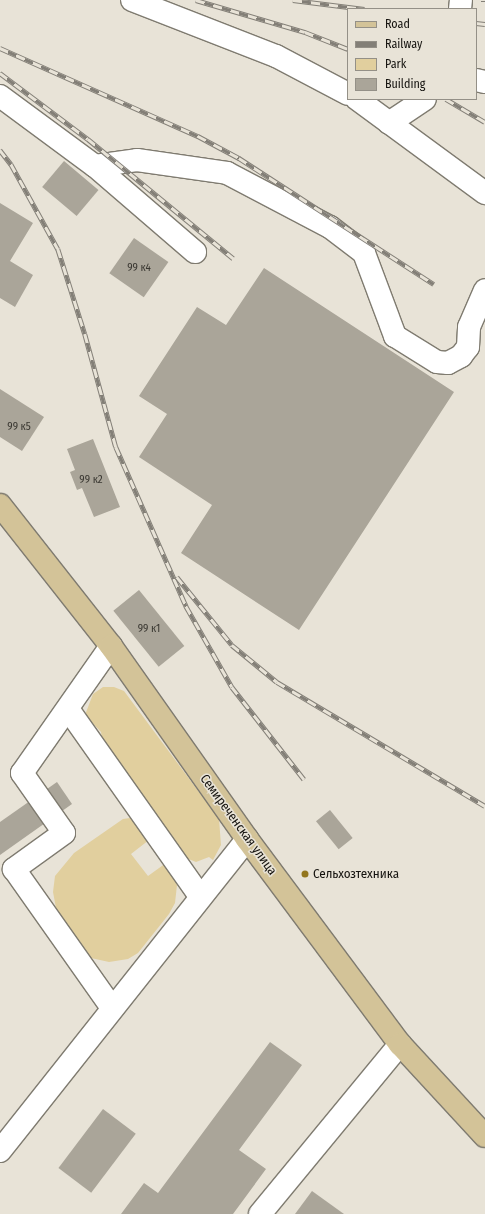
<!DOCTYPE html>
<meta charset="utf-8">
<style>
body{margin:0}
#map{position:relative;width:485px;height:1214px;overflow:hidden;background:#e8e3d7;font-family:"Fira Sans Condensed",sans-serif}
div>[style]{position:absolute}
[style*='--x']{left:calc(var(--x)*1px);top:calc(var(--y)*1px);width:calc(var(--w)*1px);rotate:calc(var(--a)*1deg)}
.green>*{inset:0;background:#e1cf9e}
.building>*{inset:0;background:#aaa599;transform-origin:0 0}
.roads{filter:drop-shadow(1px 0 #7f7b70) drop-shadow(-1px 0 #7f7b70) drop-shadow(0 1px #7f7b70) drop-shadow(0 -1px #7f7b70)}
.minor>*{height:22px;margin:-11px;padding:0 11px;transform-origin:11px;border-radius:11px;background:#fff}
.major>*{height:22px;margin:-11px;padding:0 11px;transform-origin:11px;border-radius:11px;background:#d3c398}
.rail>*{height:4.5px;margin-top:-2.25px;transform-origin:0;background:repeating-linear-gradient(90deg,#e8e3d7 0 9px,#837f77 0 18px);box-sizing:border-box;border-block:1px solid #837f77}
.dots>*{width:11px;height:11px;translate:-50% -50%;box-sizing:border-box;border:2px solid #e8e3d7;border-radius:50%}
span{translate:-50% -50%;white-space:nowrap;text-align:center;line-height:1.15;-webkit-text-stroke:3px #e8e3d7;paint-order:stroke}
.number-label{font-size:11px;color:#3a3832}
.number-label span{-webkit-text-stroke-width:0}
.street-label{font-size:13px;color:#15130f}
.poi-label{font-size:13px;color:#15130f}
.left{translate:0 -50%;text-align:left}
.legend{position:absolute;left:347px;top:8px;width:130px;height:92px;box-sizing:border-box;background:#e8e3d7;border:1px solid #949087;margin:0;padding:5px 7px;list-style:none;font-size:12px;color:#15130f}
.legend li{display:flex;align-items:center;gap:8px;height:20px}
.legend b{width:20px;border:1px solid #949087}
</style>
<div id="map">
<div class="green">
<div style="clip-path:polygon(103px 687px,114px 687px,124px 691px,219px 819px,221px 845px,213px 860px,209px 857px,196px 862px,186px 858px,104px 749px,101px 732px,85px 715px,93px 694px)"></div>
<div style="clip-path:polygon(130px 818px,149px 840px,131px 854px,148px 876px,166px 863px,177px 885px,175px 903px,169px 914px,138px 953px,128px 959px,109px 962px,91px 958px,80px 949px,56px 908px,53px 892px,55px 876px,74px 853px,123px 819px)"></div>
</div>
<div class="building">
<div style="left:64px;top:161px;width:45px;height:34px;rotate:40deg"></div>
<div style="clip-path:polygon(0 203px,33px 223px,10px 261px,33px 275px,15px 307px,0 298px)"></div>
<div style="left:134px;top:238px;width:42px;height:43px;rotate:35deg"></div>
<div style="clip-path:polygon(264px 268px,454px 392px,299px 630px,181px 553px,212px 505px,139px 457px,167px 414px,139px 396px,197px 307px,226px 325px)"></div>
<div style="clip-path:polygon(0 389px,44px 417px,22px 451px,0 437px)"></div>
<div style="clip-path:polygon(93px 439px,120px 507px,94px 517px,82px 488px,77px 490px,70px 472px,75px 470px,67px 449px)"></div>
<div style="left:139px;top:590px;width:72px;height:33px;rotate:51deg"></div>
<div style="clip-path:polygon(57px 782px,72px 804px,0 855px,0 822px)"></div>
<div style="left:330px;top:810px;width:36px;height:18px;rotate:51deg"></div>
<div style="clip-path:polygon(270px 1042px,302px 1065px,239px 1150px,266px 1169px,233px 1214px,121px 1214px,144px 1183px,158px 1193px)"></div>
<div style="left:103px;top:1109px;width:41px;height:74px;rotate:37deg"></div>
<div style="clip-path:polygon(312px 1191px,344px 1214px,295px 1214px)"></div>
</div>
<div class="roads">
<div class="minor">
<div style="--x:132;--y:0;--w:155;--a:21.3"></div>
<div style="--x:276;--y:56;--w:81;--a:27.8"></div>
<div style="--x:460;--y:9;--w:9;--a:-84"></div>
<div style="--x:476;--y:80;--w:9;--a:13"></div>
<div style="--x:0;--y:96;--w:118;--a:36.4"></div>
<div style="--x:95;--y:166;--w:42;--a:-8.1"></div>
<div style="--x:137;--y:160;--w:91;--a:8.2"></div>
<div style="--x:227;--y:173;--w:116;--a:27.7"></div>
<div style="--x:330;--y:227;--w:43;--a:37.4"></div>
<div style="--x:364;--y:253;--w:89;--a:69.5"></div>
<div style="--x:395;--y:336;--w:49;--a:31.8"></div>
<div style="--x:437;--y:362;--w:11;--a:5"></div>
<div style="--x:448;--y:363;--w:15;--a:-28"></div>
<div style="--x:461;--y:356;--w:11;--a:-52"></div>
<div style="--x:468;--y:347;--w:20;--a:-87"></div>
<div style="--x:469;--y:327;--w:40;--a:-66.6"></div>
<div style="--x:357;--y:99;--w:159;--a:36.3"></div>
<div style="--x:389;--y:123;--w:43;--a:-33.7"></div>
<div style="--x:95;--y:166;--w:132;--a:40.7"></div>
<div style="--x:111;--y:646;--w:155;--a:125"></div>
<div style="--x:22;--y:773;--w:73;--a:55"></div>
<div style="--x:64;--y:833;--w:62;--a:144.2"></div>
<div style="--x:14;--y:869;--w:170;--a:54.8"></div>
<div style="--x:68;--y:709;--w:229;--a:54.8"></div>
<div style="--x:0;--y:1151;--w:398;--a:-51.6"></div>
<div style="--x:260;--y:1214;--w:220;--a:-50.5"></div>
</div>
<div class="major">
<div style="--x:0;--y:505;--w:179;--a:51.8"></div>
<div style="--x:111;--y:646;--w:236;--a:54.8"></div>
<div style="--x:247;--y:839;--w:256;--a:53.3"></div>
<div style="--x:400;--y:1044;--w:125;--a:47.3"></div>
</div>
</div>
<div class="rail">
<div style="--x:196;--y:0;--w:114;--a:16.4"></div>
<div style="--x:305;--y:32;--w:46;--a:21.6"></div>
<div style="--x:293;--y:0;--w:72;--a:7.2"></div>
<div style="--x:481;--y:0;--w:4;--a:0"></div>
<div style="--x:476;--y:23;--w:9;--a:6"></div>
<div style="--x:0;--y:48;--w:217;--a:24"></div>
<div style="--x:198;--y:136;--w:47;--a:28.2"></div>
<div style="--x:239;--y:158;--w:232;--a:32.9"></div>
<div style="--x:0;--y:73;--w:110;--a:36.9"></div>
<div style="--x:88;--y:139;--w:188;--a:39.4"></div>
<div style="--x:446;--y:99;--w:45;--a:30.5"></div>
<div style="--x:0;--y:150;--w:18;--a:52"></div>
<div style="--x:11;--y:164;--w:97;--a:61.1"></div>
<div style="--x:58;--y:249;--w:89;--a:72.4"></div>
<div style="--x:85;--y:334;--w:117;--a:74.7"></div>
<div style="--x:116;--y:447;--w:174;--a:66.2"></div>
<div style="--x:186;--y:606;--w:93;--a:60.4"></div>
<div style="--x:232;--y:687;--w:117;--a:52"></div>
<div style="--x:177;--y:577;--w:87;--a:51"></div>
<div style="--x:232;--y:645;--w:58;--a:39.4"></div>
<div style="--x:277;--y:682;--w:242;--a:30.8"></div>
</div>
<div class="dots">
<div style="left:305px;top:874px;background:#93761d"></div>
</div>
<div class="number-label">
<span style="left:139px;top:268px">99 к4</span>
<span style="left:19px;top:427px">99 к5</span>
<span style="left:91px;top:480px">99 к2</span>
<span style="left:149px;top:629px">99 к1</span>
</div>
<div class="street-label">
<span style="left:238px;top:825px;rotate:54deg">Семиреченская улица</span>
</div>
<div class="poi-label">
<span class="left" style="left:313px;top:874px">Сельхозтехника</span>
</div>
<ul class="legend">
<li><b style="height:5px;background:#d3c398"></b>Road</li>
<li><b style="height:5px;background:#837f77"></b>Railway</li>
<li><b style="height:11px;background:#e1cf9e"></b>Park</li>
<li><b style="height:11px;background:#aaa599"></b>Building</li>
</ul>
</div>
